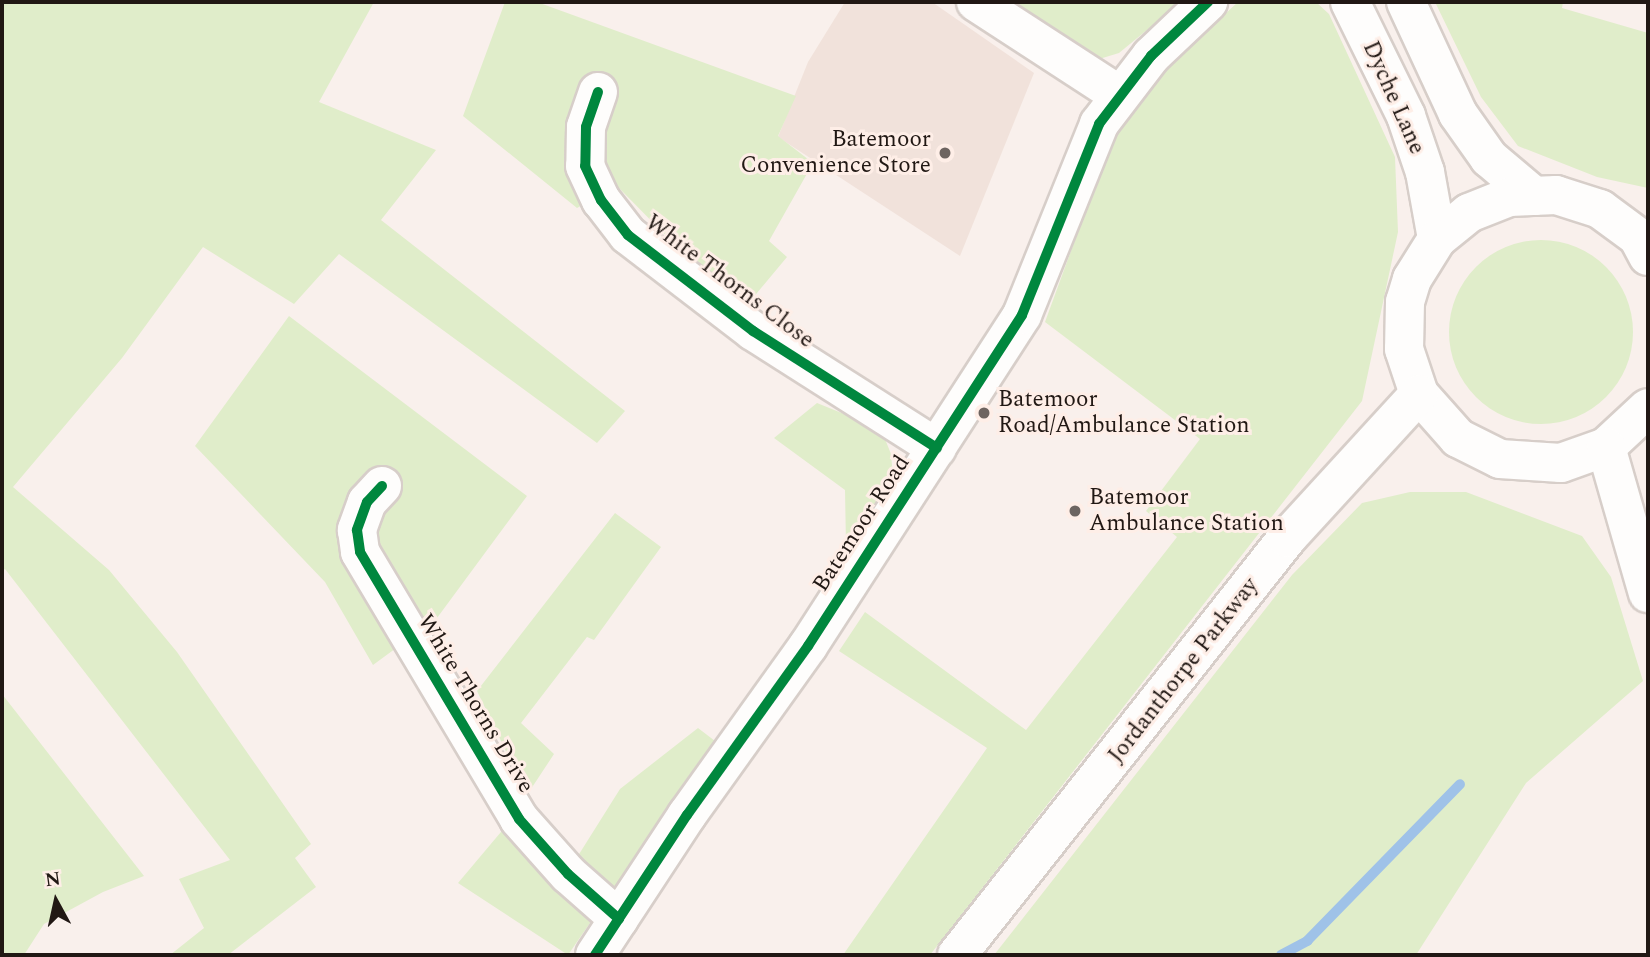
<!DOCTYPE html>
<style>
body{margin:0}
#map{position:relative;width:1650px;height:957px;overflow:hidden;background:#f9f0ec;font-family:Spectral,serif}
div>[style]{position:absolute}
[style*='--x']{left:calc(var(--x)*1px);top:calc(var(--y)*1px);width:calc(var(--w)*1px);rotate:calc(var(--a)*1deg)}
.built>*{inset:0;background:#f1e2db}
.green>*{inset:0;background:#e0edca}
.round{border-radius:50%}
.stream>*{height:10px;margin:-5px;padding:0 5px;transform-origin:5px;border-radius:5px;background:#9fc2e8}
.roads{filter:drop-shadow(2px 0 #d7cec9) drop-shadow(-2px 0 #d7cec9) drop-shadow(0 2px #d7cec9) drop-shadow(0 -2px #d7cec9)}
.street>*{height:38px;margin:-19px;padding:0 19px;transform-origin:19px;border-radius:19px;background:#fefdfc}
.secondary>*{height:38px;margin:-19px;padding:0 19px;transform-origin:19px;border-radius:19px;background:#fefdfc}
.cycleway>*{height:10px;margin:-5px;padding:0 5px;transform-origin:5px;border-radius:5px;background:#00873e}
.dots>*{width:19px;height:19px;translate:-50% -50%;box-sizing:border-box;border:4px solid #feeee7;border-radius:50%}
span{translate:-50% -50%;white-space:nowrap;text-align:center;line-height:1.15;-webkit-text-stroke:6px #feeee7;paint-order:stroke}
.street-label{font-size:23px;color:#211814}
.poi-label{font-size:23px;color:#211814}
.right{translate:-100% -50%;text-align:right}
.left{translate:0 -50%;text-align:left}
.frame{position:absolute;inset:0;border:4px solid #211814;pointer-events:none}
.north{position:absolute;left:21px;top:866px;width:70px;height:70px;-webkit-text-stroke:5px #feeee7;paint-order:stroke;rotate:352deg;font-size:19px;font-weight:700;line-height:28px;text-align:center;color:#211814}
.north::after{content:'';display:block;margin:auto;width:24px;height:32px;background:#211814;clip-path:polygon(50% 0,100% 100%,50% 72%,0 100%)}
</style>
<div id="map">
<div class="built">
<div style="clip-path:polygon(845px 2px,932px 2px,1034px 73px,960px 256px,778px 137px,808px 62px)"></div>
</div>
<div class="green">
<div style="clip-path:polygon(2px 2px,374px 2px,319px 102px,436px 150px,381px 220px,625px 411px,597px 443px,339px 254px,294px 304px,203px 247px,122px 358px,13px 487px,109px 570px,177px 652px,311px 844px,295px 858px,316px 887px,228px 955px,170px 955px,204px 928px,179px 879px,230px 860px,5px 569px,2px 571px)"></div>
<div style="clip-path:polygon(505px 2px,537px 2px,796px 96px,778px 136px,813px 163px,769px 241px,787px 257px,752px 299px,682px 252px,617px 186px,577px 208px,463px 116px)"></div>
<div style="clip-path:polygon(1009px 2px,1181px 2px,1119px 53px,1096px 60px)"></div>
<div style="clip-path:polygon(1238px 2px,1316px 2px,1329px 14px,1395px 157px,1398px 232px,1362px 401px,930px 955px,843px 955px,987px 748px,839px 651px,865px 612px,1026px 730px,1177px 537px,1146px 511px,1200px 439px,1045px 322px,1110px 144px,1163px 71px)"></div>
<div style="clip-path:polygon(1435px 2px,1563px 2px,1562px 8px,1648px 33px,1648px 188px,1597px 177px,1518px 146px,1481px 97px)"></div>
<div class="round" style="left:1449px;top:240px;width:184px;height:184px"></div>
<div style="clip-path:polygon(289px 316px,527px 496px,437px 618px,373px 665px,325px 582px,195px 446px)"></div>
<div style="clip-path:polygon(817px 403px,881px 429px,891px 454px,893px 476px,846px 546px,845px 490px,774px 438px)"></div>
<div style="clip-path:polygon(1410px 492px,1466px 492px,1582px 536px,1611px 577px,1643px 681px,1526px 783px,1416px 955px,994px 955px,1292px 575px,1362px 503px)"></div>
<div style="clip-path:polygon(615px 513px,661px 547px,594px 640px,587px 637px,521px 723px,554px 754px,527px 795px,477px 691px)"></div>
<div style="clip-path:polygon(2px 694px,144px 876px,103px 892px,44px 924px,24px 955px,2px 955px)"></div>
<div style="clip-path:polygon(698px 728px,715px 741px,568px 955px,458px 883px,506px 826px,576px 859px,620px 789px)"></div>
</div>
<div class="stream">
<div style="--x:1281;--y:955;--w:30;--a:-28"></div>
<div style="--x:1307;--y:941;--w:219;--a:-45.7"></div>
</div>
<div class="roads">
<div class="street">
<div style="--x:976;--y:2;--w:171;--a:33"></div>
<div style="--x:598;--y:92;--w:37;--a:109"></div>
<div style="--x:586;--y:127;--w:39;--a:91"></div>
<div style="--x:585;--y:166;--w:38;--a:65"></div>
<div style="--x:601;--y:200;--w:44;--a:52.4"></div>
<div style="--x:628;--y:235;--w:158;--a:37.5"></div>
<div style="--x:753;--y:331;--w:218;--a:32.5"></div>
<div style="--x:382;--y:486;--w:22;--a:133"></div>
<div style="--x:367;--y:502;--w:30;--a:110"></div>
<div style="--x:357;--y:530;--w:22;--a:82"></div>
<div style="--x:360;--y:552;--w:311;--a:59.2"></div>
<div style="--x:519;--y:819;--w:74;--a:48.3"></div>
<div style="--x:568;--y:874;--w:68;--a:41.4"></div>
<div style="--x:595;--y:955;--w:168;--a:-56.7"></div>
<div style="--x:687;--y:815;--w:208;--a:-54.4"></div>
<div style="--x:808;--y:646;--w:394;--a:-57.1"></div>
<div style="--x:1022;--y:315;--w:206;--a:-68"></div>
<div style="--x:1099;--y:124;--w:86;--a:-52.6"></div>
<div style="--x:1151;--y:56;--w:79;--a:-43.5"></div>
</div>
<div class="secondary">
<div style="--x:1350;--y:2;--w:127;--a:63.8"></div>
<div style="--x:1406;--y:116;--w:59;--a:71.3"></div>
<div style="--x:1425;--y:172;--w:68;--a:79.8"></div>
<div style="--x:1406;--y:2;--w:123;--a:65.1"></div>
<div style="--x:1458;--y:114;--w:54;--a:54.8"></div>
<div style="--x:1489;--y:158;--w:59;--a:40.2"></div>
<div style="--x:1648;--y:256;--w:21;--a:-118"></div>
<div style="--x:1638;--y:237;--w:47;--a:-143.6"></div>
<div style="--x:1600;--y:209;--w:46;--a:-162.3"></div>
<div style="--x:1556;--y:195;--w:47;--a:177.6"></div>
<div style="--x:1509;--y:197;--w:43;--a:158.2"></div>
<div style="--x:1469;--y:213;--w:41;--a:140.9"></div>
<div style="--x:1437;--y:239;--w:47;--a:122"></div>
<div style="--x:1412;--y:279;--w:24;--a:107"></div>
<div style="--x:1405;--y:302;--w:47;--a:91.2"></div>
<div style="--x:1404;--y:349;--w:47;--a:71.6"></div>
<div style="--x:1419;--y:394;--w:59;--a:48.4"></div>
<div style="--x:1458;--y:438;--w:47;--a:26.6"></div>
<div style="--x:1500;--y:459;--w:61;--a:3.8"></div>
<div style="--x:1561;--y:463;--w:48;--a:-19.6"></div>
<div style="--x:1606;--y:447;--w:57;--a:-42.9"></div>
<div style="--x:1606;--y:447;--w:152;--a:74"></div>
<div style="--x:957;--y:955;--w:532;--a:-51.64"></div>
<div style="--x:1287;--y:538;--w:195;--a:-47.5"></div>
</div>
</div>
<div class="cycleway">
<div style="--x:598;--y:92;--w:37;--a:109"></div>
<div style="--x:586;--y:127;--w:39;--a:91"></div>
<div style="--x:585;--y:166;--w:38;--a:65"></div>
<div style="--x:601;--y:200;--w:44;--a:52.4"></div>
<div style="--x:628;--y:235;--w:158;--a:37.5"></div>
<div style="--x:753;--y:331;--w:218;--a:32.5"></div>
<div style="--x:382;--y:486;--w:22;--a:133"></div>
<div style="--x:367;--y:502;--w:30;--a:110"></div>
<div style="--x:357;--y:530;--w:22;--a:82"></div>
<div style="--x:360;--y:552;--w:311;--a:59.2"></div>
<div style="--x:519;--y:819;--w:74;--a:48.3"></div>
<div style="--x:568;--y:874;--w:68;--a:41.4"></div>
<div style="--x:595;--y:955;--w:168;--a:-56.7"></div>
<div style="--x:687;--y:815;--w:208;--a:-54.4"></div>
<div style="--x:808;--y:646;--w:394;--a:-57.1"></div>
<div style="--x:1022;--y:315;--w:206;--a:-68"></div>
<div style="--x:1099;--y:124;--w:86;--a:-52.6"></div>
<div style="--x:1151;--y:56;--w:79;--a:-43.5"></div>
</div>
<div class="dots">
<div style="left:945px;top:153px;background:#6d6460"></div>
<div style="left:984px;top:413px;background:#6d6460"></div>
<div style="left:1075px;top:511px;background:#6d6460"></div>
</div>
<div class="street-label">
<span style="left:1393px;top:98px;rotate:66deg">Dyche Lane</span>
<span style="left:729px;top:282px;rotate:37deg">White Thorns Close</span>
<span style="left:862px;top:524px;rotate:-57deg">Batemoor Road</span>
<span style="left:1184px;top:671px;rotate:-52deg">Jordanthorpe Parkway</span>
<span style="left:475px;top:704px;rotate:59deg">White Thorns Drive</span>
</div>
<div class="poi-label">
<span class="right" style="left:931px;top:153px">Batemoor<br>Convenience Store</span>
<span class="left" style="left:998px;top:413px">Batemoor<br>Road/Ambulance Station</span>
<span class="left" style="left:1089px;top:511px">Batemoor<br>Ambulance Station</span>
</div>
<div class="frame"></div>
<div class="north">N</div>
</div>
